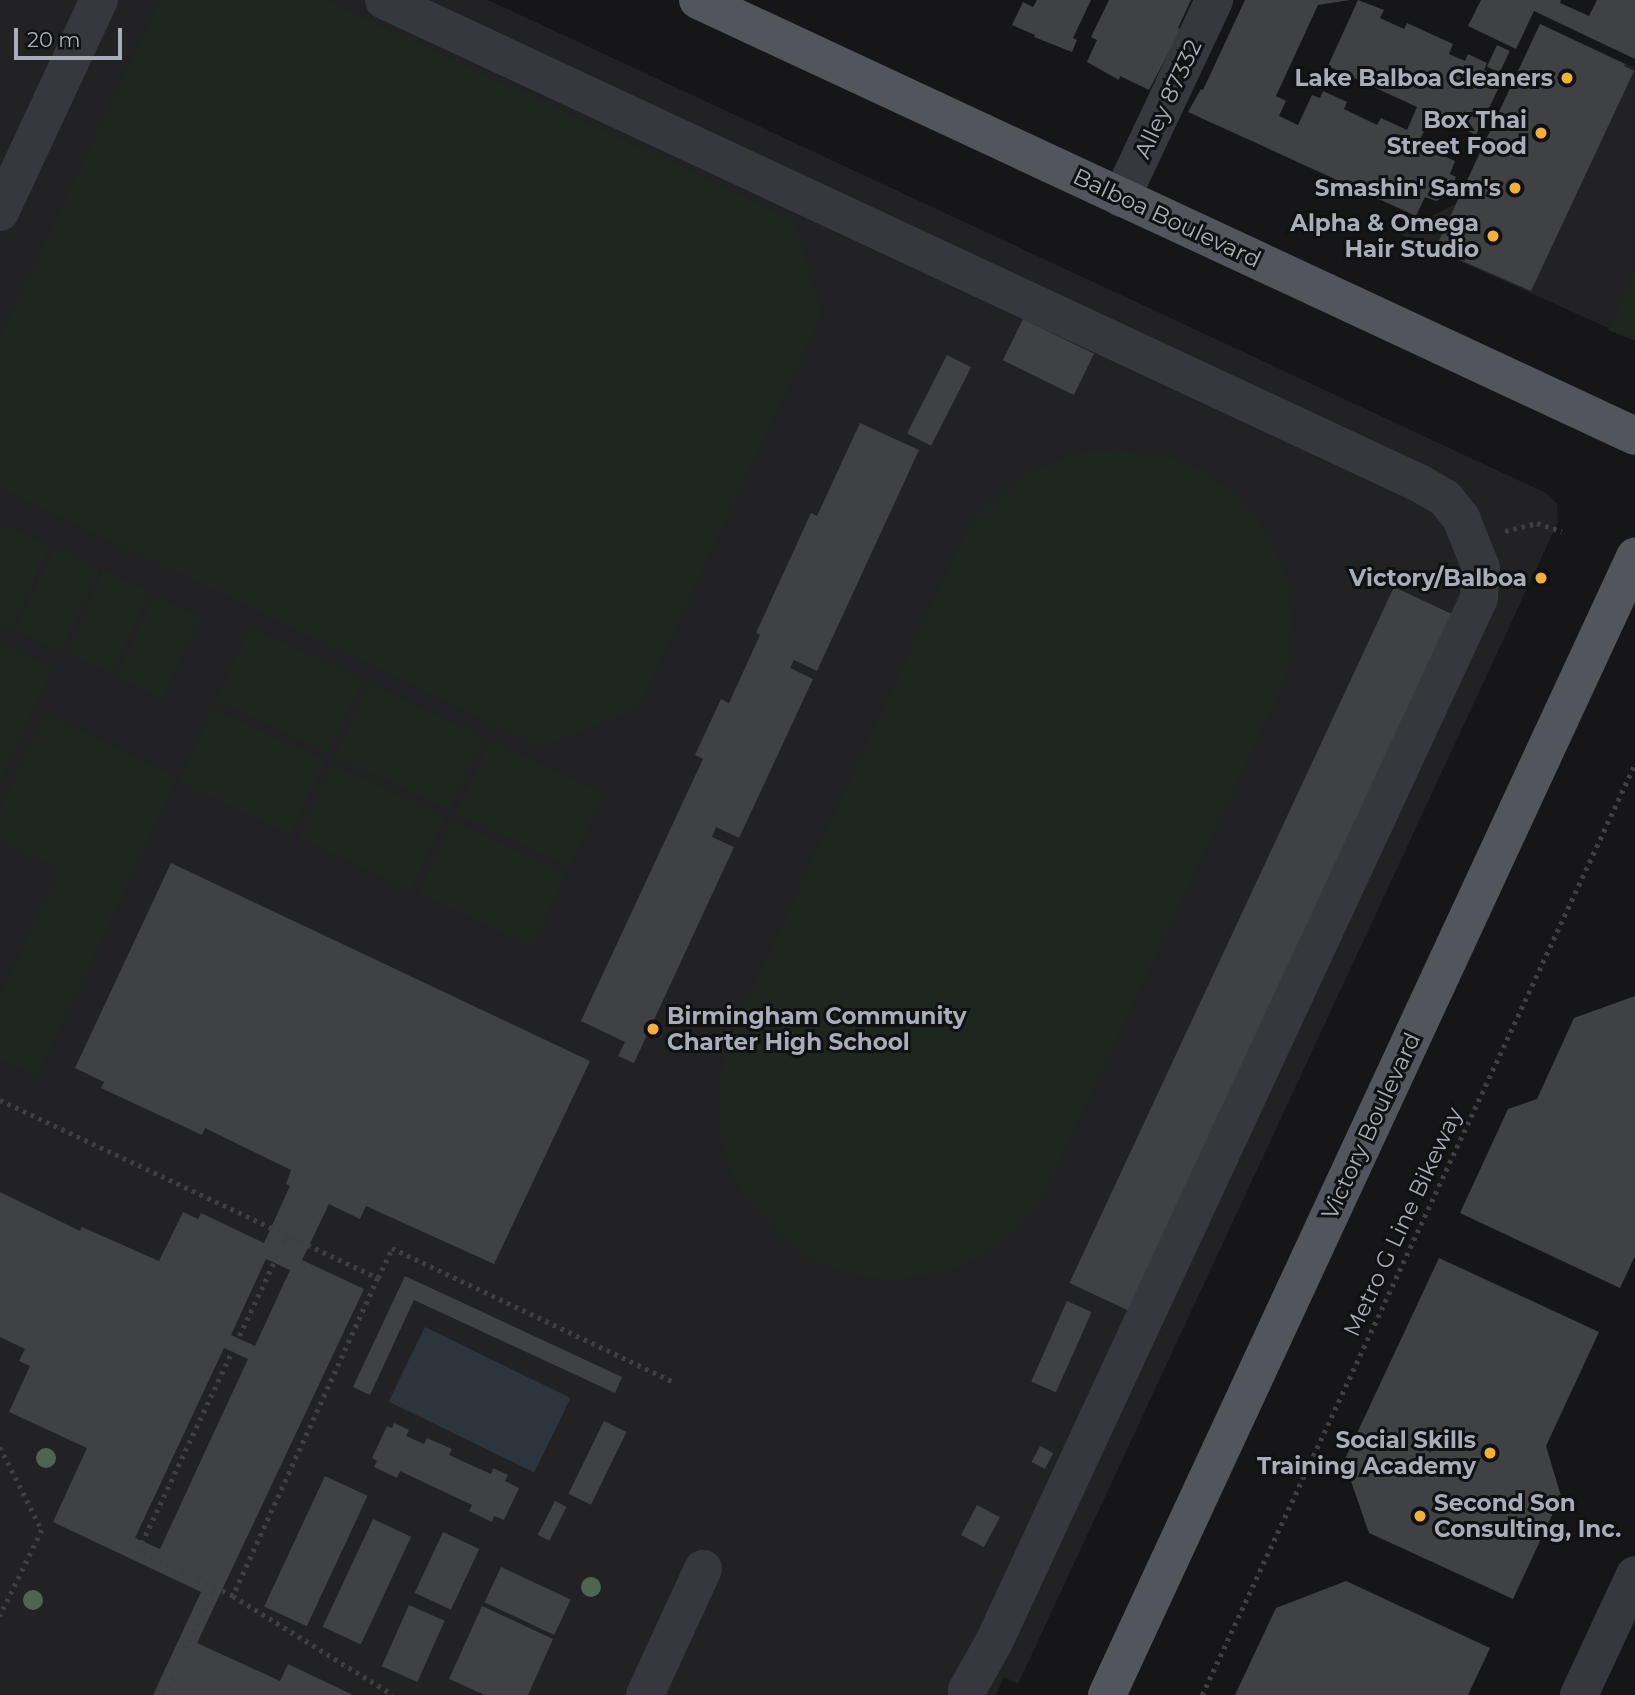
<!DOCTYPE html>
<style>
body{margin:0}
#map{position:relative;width:1635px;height:1695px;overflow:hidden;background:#161618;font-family:Montserrat,sans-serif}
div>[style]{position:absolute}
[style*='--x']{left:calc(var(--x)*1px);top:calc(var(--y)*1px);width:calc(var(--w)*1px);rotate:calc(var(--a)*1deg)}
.built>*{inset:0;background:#222225}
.green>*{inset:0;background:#1e261f;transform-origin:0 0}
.water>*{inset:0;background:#2c353c;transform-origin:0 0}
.building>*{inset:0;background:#404145;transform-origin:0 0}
.path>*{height:4.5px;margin-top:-2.25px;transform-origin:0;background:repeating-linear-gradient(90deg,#3d3f44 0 3.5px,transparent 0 8.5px)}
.minor>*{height:38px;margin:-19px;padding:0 19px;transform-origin:19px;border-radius:19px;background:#37383d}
.major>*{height:38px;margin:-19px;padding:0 19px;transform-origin:19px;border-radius:19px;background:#53555c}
.trees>*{width:20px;height:20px;margin:-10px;border-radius:50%;background:#506452}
.dots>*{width:19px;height:19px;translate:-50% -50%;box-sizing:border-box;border:4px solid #111113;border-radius:50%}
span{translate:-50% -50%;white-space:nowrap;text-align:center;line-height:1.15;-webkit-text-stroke:6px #111113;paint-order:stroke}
.poi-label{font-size:23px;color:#a8adb8;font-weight:700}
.right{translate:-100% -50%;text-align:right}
.left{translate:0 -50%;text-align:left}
.street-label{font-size:23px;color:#a8adb8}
.scale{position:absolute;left:14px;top:28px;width:108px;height:32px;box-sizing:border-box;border:4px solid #a8adb8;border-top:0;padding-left:9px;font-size:21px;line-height:24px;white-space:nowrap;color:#a8adb8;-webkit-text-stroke:5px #111113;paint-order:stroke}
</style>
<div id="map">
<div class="built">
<div style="clip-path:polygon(0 0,488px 0,1546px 493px,1557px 504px,1558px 522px,1018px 1684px,1004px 1677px,996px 1695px,0 1695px)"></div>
<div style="clip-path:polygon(1540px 24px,1635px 68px,1635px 340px,1397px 233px,1456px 204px)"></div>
</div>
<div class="green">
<div style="clip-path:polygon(160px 0,326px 0,794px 220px,822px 314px,638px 709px,541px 747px,0 488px,0 337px)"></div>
<div style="clip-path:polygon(1635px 271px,1635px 340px,1633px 340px,1608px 330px)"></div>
<div style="clip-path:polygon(1113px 449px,1170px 457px,1200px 470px,1234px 492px,1259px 520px,1276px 551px,1288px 580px,1292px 615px,1290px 656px,1283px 685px,1041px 1201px,1016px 1230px,987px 1253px,952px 1270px,909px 1278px,876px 1279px,843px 1272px,817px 1262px,787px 1244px,742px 1193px,727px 1164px,718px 1128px,717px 1098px,726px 1045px,963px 537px,979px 514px,1028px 472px,1081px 452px)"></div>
<div style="clip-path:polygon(4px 524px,50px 546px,12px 629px,0 623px,0 534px)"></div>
<div style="left:55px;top:547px;width:51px;height:92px;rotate:26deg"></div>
<div style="left:103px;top:570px;width:51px;height:91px;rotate:24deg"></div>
<div style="left:154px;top:595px;width:51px;height:91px;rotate:25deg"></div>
<div style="left:250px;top:627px;width:125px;height:81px;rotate:25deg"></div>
<div style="clip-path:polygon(0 643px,53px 668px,0 780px)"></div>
<div style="left:369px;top:683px;width:126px;height:81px;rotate:25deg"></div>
<div style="left:213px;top:708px;width:124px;height:82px;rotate:25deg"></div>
<div style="clip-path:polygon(45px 714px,178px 777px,37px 1077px,0 1059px,0 996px,60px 869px,0 841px,0 809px)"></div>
<div style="left:490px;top:740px;width:126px;height:82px;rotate:25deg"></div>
<div style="left:332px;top:764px;width:125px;height:81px;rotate:25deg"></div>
<div style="left:452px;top:820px;width:126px;height:81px;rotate:25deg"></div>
</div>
<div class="water">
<div style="left:425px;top:1327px;width:162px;height:83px;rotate:26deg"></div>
</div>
<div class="building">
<div style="clip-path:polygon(1037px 0,1091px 0,1073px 38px,1077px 40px,1072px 52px,1034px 37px,1035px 35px,1012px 25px,1023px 2px,1033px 7px)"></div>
<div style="clip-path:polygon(1109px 0,1191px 0,1178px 28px,1181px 29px,1149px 90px,1120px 76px,1119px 80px,1087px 62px,1097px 40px,1091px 37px)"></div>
<div style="clip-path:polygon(1245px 0,1350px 0,1318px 5px,1276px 96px,1286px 101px,1279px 116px,1298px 125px,1312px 95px,1320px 98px,1323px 91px,1347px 102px,1344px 109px,1377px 125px,1381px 118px,1407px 130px,1417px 107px,1328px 66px,1358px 0,1384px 10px,1380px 18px,1404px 29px,1407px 23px,1453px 44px,1449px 54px,1465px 61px,1468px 54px,1487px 63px,1484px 70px,1503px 79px,1476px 135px,1432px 114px,1418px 144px,1455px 161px,1450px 174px,1456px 177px,1447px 196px,1436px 201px,1425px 197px,1416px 216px,1188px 112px,1201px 89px,1203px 90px)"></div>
<div style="clip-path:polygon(1481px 0,1561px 0,1560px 3px,1589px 16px,1597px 0,1635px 0,1635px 59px,1534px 11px,1516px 49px,1468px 26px)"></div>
<div style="clip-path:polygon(1540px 24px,1625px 64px,1624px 66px,1634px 71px,1531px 291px,1435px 249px)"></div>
<div style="left:1497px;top:45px;width:14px;height:24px;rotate:25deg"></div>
<div style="left:1023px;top:319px;width:79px;height:46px;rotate:26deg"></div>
<div style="left:947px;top:355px;width:27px;height:88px;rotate:27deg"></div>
<div style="clip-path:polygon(860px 423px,919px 450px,817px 671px,794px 660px,790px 668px,813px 679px,739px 838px,716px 827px,712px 837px,734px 847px,634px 1063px,618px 1056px,625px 1042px,581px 1021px,703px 759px,695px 755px,721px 699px,729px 703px,760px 635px,756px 633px,811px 513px,817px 516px)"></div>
<div style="left:1394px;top:587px;width:65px;height:768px;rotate:25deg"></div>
<div style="clip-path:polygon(evenodd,171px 863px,590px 1061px,494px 1264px,366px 1206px,360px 1219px,329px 1204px,302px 1260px,364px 1289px,197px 1643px,280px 1681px,288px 1664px,353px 1695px,153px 1695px,201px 1592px,53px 1522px,87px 1448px,9px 1412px,30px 1366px,19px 1361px,25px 1349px,0 1337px,0 1192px,80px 1231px,82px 1227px,159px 1261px,183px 1212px,198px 1219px,201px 1213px,264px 1243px,290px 1186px,286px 1184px,291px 1170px,205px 1128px,202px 1135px,101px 1088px,104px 1082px,75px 1068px,171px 863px,266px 1259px,290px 1270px,255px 1346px,231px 1335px,266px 1259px,171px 863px,224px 1348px,248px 1359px,160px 1549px,135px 1538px,224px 1348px)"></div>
<div style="clip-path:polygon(1635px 996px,1635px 1256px,1620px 1288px,1460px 1213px,1508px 1109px,1537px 1099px,1574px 1018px)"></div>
<div style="clip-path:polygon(1439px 1258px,1599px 1332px,1546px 1446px,1561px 1496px,1513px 1599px,1369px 1533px,1344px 1461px)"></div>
<div style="clip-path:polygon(405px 1276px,622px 1377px,615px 1393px,414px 1300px,370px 1395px,353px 1387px)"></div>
<div style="left:1067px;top:1301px;width:27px;height:88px;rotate:24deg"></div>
<div style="left:604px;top:1421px;width:25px;height:81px;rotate:26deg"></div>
<div style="clip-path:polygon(394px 1423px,409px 1430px,406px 1436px,424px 1444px,427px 1438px,452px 1449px,449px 1455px,491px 1474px,493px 1468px,508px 1475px,505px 1481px,519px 1488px,504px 1520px,494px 1516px,492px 1522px,469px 1511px,472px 1505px,400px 1471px,397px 1478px,374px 1467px,377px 1461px,372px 1458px,387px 1426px,392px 1428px)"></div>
<div style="left:1040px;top:1446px;width:15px;height:18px;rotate:28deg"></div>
<div style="left:325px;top:1476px;width:47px;height:144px;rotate:25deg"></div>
<div style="left:555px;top:1501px;width:13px;height:38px;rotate:27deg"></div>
<div style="left:977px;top:1505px;width:26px;height:34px;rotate:28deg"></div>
<div style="left:373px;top:1519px;width:42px;height:119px;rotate:25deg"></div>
<div style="left:443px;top:1532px;width:40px;height:67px;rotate:25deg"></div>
<div style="left:501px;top:1567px;width:77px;height:39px;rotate:25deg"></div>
<div style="clip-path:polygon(1346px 1581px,1490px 1648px,1468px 1695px,1235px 1695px,1276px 1608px)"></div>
<div style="left:409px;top:1605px;width:39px;height:67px;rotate:24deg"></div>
<div style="clip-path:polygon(482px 1606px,553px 1639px,528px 1695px,485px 1695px,449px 1679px)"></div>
</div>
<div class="path">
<div style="--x:1505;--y:531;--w:33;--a:-14"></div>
<div style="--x:1537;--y:523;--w:26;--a:18"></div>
<div style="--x:0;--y:1100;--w:418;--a:25.2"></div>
<div style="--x:378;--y:1278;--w:349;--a:114.5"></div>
<div style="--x:233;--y:1596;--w:20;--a:-156"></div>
<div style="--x:378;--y:1278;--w:33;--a:-65"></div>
<div style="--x:392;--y:1248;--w:314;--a:25.4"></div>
<div style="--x:0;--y:1447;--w:93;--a:63.2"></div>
<div style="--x:42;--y:1530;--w:96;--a:116"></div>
<div style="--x:233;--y:1596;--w:188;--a:31.7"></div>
<div style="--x:164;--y:1695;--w:119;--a:-64.5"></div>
<div style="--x:215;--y:1588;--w:85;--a:-154.3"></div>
<div style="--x:138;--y:1551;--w:350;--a:-64.8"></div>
<div style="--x:1202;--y:1695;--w:1027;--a:-65.06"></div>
</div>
<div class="minor">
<div style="--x:384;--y:0;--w:1142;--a:25.02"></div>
<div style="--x:1419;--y:483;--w:30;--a:30"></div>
<div style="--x:1445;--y:498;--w:26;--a:51"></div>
<div style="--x:1461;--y:518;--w:54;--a:68.2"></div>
<div style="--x:1481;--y:568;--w:30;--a:94"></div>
<div style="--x:1479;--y:598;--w:1151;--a:114.92"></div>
<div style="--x:994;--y:1642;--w:55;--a:119.4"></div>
<div style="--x:1121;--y:198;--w:219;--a:-64.8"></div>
<div style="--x:0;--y:212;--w:234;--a:-65"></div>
<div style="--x:645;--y:1695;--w:139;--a:-65.3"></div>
<div style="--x:1579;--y:1695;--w:132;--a:-65"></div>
</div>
<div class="major">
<div style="--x:698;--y:0;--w:1033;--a:24.95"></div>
<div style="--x:1107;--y:1695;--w:1255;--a:-65.11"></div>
</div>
<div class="trees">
<div style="left:46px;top:1458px"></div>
<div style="left:591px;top:1587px"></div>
<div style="left:33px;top:1600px"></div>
</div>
<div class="dots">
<div style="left:1567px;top:78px;background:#f2b134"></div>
<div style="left:1541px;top:133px;background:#f2b134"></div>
<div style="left:1515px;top:188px;background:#f2b134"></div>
<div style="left:1493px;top:236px;background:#f2b134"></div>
<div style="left:1541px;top:578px;background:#f2b134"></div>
<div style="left:653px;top:1029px;background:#f2b134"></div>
<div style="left:1490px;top:1453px;background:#f2b134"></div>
<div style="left:1420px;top:1516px;background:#f2b134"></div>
</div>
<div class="poi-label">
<span class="right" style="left:1553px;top:78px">Lake Balboa Cleaners</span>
<span class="right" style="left:1527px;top:133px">Box Thai<br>Street Food</span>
<span class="right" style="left:1501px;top:188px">Smashin' Sam's</span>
<span class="right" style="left:1479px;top:236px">Alpha &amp; Omega<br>Hair Studio</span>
<span class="right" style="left:1527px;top:578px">Victory/Balboa</span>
<span class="left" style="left:667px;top:1029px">Birmingham Community<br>Charter High School</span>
<span class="right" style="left:1476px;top:1453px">Social Skills<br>Training Academy</span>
<span class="left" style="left:1434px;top:1516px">Second Son<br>Consulting, Inc.</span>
</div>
<div class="street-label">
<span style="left:1168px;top:99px;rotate:-65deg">Alley 87332</span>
<span style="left:1167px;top:218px;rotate:25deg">Balboa Boulevard</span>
<span style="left:1371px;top:1126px;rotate:-65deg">Victory Boulevard</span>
<span style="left:1403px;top:1222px;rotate:-65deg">Metro G Line Bikeway</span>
</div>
<div class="scale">20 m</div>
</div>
